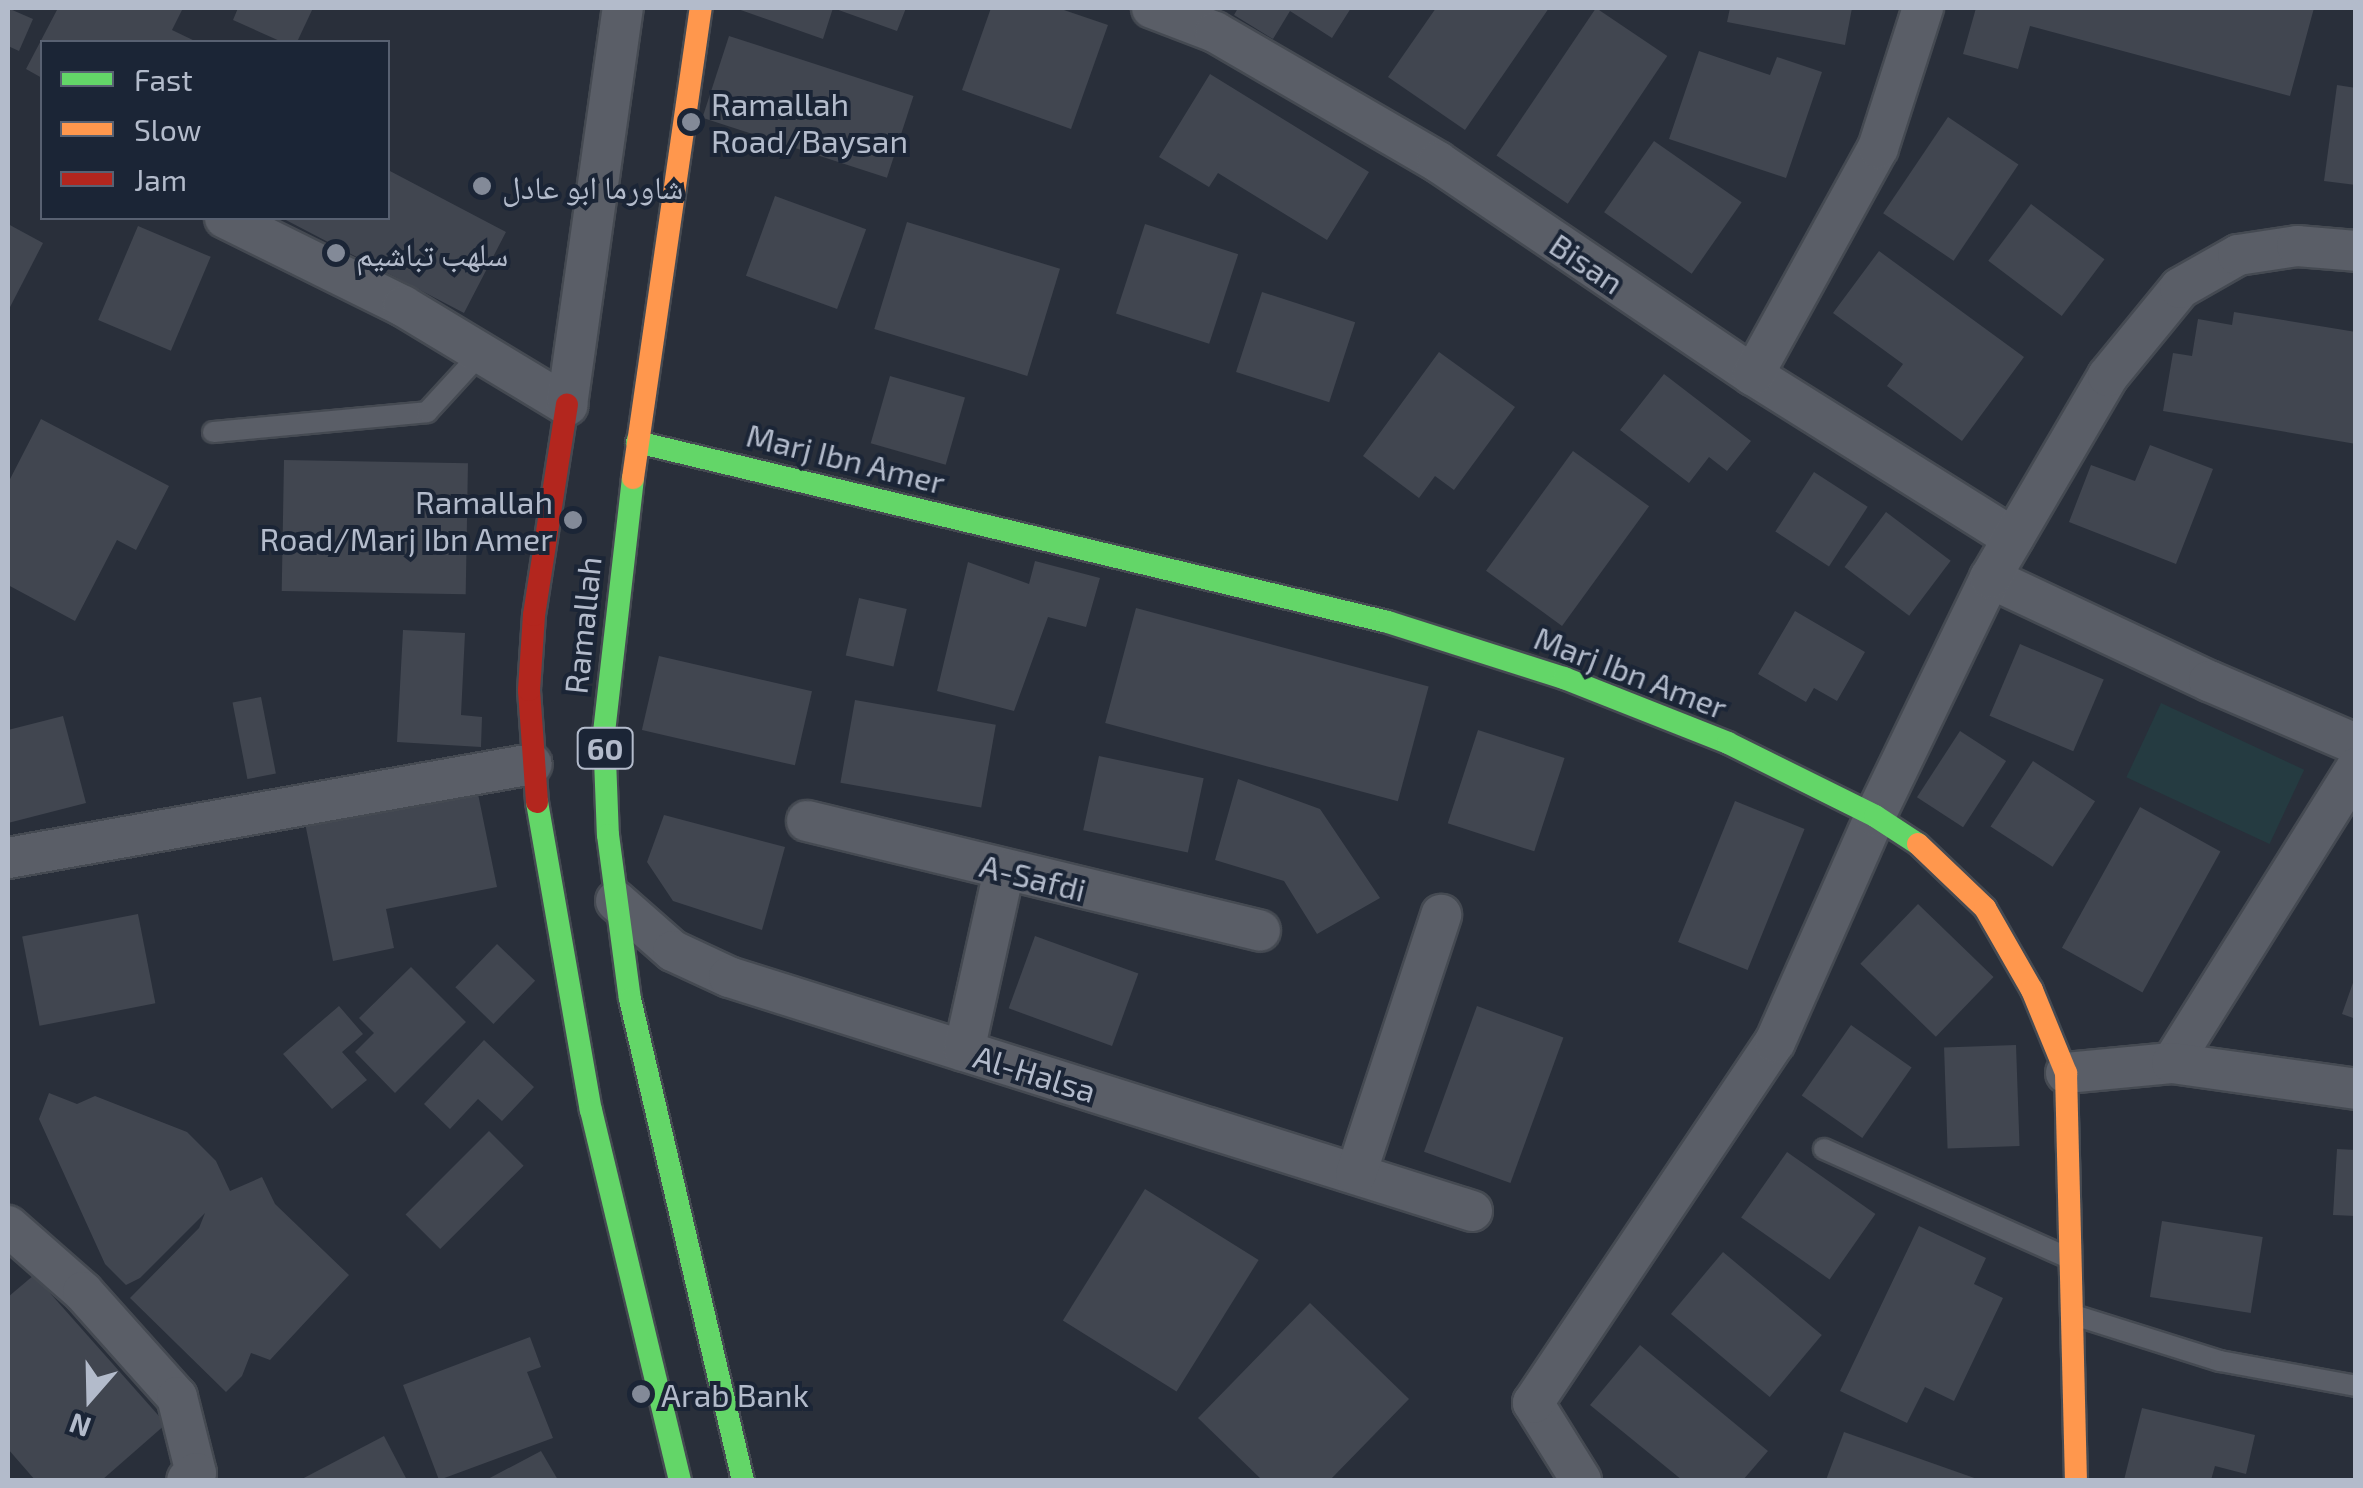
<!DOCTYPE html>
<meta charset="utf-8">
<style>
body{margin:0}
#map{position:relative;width:2363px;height:1488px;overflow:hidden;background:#292f3a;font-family:"Exo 2","Noto Naskh Arabic",sans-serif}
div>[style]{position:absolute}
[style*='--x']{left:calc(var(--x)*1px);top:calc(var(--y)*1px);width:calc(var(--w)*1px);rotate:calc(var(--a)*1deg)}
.green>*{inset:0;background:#253b41;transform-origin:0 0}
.building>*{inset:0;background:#414650;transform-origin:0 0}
.roads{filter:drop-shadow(2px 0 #454a52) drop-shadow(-2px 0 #454a52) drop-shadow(0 2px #454a52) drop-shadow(0 -2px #454a52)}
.lane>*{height:20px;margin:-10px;padding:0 10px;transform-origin:10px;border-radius:10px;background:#5a5e67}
.street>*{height:40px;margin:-20px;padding:0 20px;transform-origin:20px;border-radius:20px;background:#5a5e67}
.fast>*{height:22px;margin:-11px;padding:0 11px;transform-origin:11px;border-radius:11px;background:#63d668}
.slow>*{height:22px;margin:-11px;padding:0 11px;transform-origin:11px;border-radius:11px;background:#ff974d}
.jam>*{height:22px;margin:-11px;padding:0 11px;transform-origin:11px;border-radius:11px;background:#b3261e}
.dots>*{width:28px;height:28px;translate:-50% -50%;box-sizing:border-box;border:5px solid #1b2536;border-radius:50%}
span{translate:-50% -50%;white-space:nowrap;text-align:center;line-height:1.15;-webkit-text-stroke:8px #1b2536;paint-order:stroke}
.shield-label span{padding:2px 8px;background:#1b2536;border:2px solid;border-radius:8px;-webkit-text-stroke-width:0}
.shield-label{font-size:30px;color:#b3bbcb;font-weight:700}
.poi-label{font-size:32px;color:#b3bbcb}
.left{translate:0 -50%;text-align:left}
.right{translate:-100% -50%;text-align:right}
.street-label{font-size:32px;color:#b3bbcb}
.frame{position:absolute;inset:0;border:10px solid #b3bbcb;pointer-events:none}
.legend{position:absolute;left:40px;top:40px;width:350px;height:180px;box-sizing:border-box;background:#1b2536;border:2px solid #586172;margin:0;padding:12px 18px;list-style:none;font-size:30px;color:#b3bbcb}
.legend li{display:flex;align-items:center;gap:20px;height:50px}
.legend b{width:50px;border:2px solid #586172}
.north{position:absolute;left:40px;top:1348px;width:100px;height:100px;-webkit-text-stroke:8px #1b2536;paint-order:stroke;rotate:200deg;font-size:28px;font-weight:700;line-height:40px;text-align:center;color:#b3bbcb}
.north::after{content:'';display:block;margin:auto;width:35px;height:45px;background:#b3bbcb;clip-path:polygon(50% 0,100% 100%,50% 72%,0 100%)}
</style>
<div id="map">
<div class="green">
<div style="left:2161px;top:703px;width:158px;height:82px;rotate:25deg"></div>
</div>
<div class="building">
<div style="clip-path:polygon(58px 8px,183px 8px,172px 30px,197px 42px,42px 42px,42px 78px,26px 69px)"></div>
<div style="clip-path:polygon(238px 8px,313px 8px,297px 42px,282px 42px,233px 20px)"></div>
<div style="clip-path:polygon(735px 8px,906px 8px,897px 31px,833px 8px,823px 39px)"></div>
<div style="clip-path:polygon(991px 8px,1058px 8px,1108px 25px,1071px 129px,962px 90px)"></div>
<div style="clip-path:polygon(1238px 8px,1351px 8px,1332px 38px,1290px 11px,1273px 39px,1234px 15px)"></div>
<div style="clip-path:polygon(1436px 8px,1549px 8px,1465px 130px,1388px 77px)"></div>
<div style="left:1596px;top:8px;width:86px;height:178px;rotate:34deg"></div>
<div style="clip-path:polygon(1730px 8px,1852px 8px,1845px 45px,1727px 22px)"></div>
<div style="clip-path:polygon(1976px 8px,2314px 8px,2290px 96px,2030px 26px,2018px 69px,1963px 54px)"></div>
<div style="clip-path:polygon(10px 9px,33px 19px,19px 51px,8px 46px)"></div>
<div style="left:729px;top:36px;width:194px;height:86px;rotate:18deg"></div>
<div style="clip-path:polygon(1699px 51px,1770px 75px,1777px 57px,1822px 72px,1786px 178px,1669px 139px)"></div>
<div style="clip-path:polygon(1210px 74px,1369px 172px,1327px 240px,1218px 173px,1209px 187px,1159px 157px)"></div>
<div style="clip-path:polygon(2337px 85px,2356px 88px,2356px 185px,2324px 181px)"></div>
<div style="left:1948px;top:117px;width:85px;height:116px;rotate:34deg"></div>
<div style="left:1654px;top:141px;width:107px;height:87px;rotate:35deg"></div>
<div style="clip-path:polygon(388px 170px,506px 232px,464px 313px,282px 218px,388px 218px)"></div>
<div style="left:775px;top:196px;width:97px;height:85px;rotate:20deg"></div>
<div style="left:2031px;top:204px;width:92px;height:71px;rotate:37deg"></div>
<div style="left:907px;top:222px;width:160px;height:112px;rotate:17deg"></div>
<div style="clip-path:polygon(8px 224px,43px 243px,8px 311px)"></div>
<div style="left:1145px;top:224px;width:98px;height:94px;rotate:18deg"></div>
<div style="left:138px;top:226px;width:79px;height:102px;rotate:23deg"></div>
<div style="clip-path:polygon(1879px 251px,2024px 357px,1962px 441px,1887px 386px,1903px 364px,1833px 313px)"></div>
<div style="left:1262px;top:292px;width:98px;height:84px;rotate:18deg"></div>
<div style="clip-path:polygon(2234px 312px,2356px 332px,2356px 444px,2163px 411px,2173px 353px,2192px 356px,2198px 319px,2232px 325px)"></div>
<div style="clip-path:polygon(1439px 352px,1515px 407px,1454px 490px,1435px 476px,1419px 498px,1363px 456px)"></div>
<div style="clip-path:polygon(1664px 374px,1751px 441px,1727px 471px,1709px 457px,1689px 483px,1620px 430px)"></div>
<div style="left:890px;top:376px;width:78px;height:70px;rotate:16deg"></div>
<div style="clip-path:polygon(41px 419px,169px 486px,136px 550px,117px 540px,75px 621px,8px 585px,8px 483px)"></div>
<div style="clip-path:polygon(2150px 445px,2213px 469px,2176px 564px,2069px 522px,2091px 465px,2135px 481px)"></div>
<div style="left:1573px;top:451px;width:94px;height:148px;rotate:36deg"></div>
<div style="left:284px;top:460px;width:184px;height:131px;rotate:1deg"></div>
<div style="left:1814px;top:472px;width:64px;height:71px;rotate:33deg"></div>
<div style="left:1886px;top:512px;width:81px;height:69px;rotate:37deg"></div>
<div style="clip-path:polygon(1035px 561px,1100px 578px,1086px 627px,1048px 617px,1014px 711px,937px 691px,968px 562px,1029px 584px)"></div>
<div style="left:859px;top:598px;width:49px;height:59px;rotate:13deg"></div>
<div style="left:1136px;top:608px;width:303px;height:119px;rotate:15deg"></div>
<div style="clip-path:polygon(1795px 611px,1865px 652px,1837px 701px,1814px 688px,1806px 702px,1758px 674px)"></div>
<div style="clip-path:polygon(403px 630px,465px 633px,461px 715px,482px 717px,481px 747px,397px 742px)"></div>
<div style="left:2020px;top:644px;width:91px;height:78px;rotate:23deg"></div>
<div style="left:659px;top:656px;width:157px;height:76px;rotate:13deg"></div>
<div style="left:261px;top:697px;width:78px;height:29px;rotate:79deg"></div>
<div style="left:855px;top:700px;width:143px;height:84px;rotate:10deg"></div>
<div style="clip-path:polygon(63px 716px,86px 803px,8px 823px,8px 730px)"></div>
<div style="left:1478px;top:730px;width:91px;height:98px;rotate:18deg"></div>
<div style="left:1960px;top:731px;width:55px;height:79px;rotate:33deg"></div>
<div style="left:1099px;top:756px;width:107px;height:76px;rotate:12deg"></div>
<div style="left:2033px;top:761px;width:74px;height:78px;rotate:33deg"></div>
<div style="clip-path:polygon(1238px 779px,1320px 809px,1380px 898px,1317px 934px,1284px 881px,1215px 860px)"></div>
<div style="clip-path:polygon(476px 784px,497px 887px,386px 909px,394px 948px,333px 961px,304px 818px)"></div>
<div style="left:1735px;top:801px;width:75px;height:152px;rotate:22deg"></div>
<div style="left:2140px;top:807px;width:92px;height:161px;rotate:29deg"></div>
<div style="clip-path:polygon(664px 815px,785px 847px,762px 930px,673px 901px,647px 862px)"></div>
<div style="left:1918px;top:904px;width:105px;height:83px;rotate:44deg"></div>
<div style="left:138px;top:914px;width:91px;height:118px;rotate:79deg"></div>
<div style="left:1035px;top:936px;width:110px;height:77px;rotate:20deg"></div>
<div style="left:497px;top:944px;width:53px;height:60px;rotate:44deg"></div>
<div style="clip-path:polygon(411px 967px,466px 1022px,395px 1093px,355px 1052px,374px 1033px,359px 1018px)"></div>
<div style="clip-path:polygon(2355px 977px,2356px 977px,2356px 1019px,2342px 1014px)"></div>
<div style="clip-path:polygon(339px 1006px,363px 1034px,342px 1052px,367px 1080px,332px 1109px,283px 1054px)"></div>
<div style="left:1477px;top:1006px;width:92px;height:155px;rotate:20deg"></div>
<div style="left:1851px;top:1025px;width:74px;height:86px;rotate:35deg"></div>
<div style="clip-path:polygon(484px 1040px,534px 1087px,502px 1121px,478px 1099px,450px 1129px,424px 1104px)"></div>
<div style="left:2016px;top:1045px;width:101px;height:72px;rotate:88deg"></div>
<div style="clip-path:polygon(49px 1093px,77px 1104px,95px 1096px,187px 1132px,216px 1161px,230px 1191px,262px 1177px,275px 1204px,349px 1275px,270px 1360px,251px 1353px,242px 1376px,226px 1392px,130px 1298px,199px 1228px,205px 1213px,140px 1278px,126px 1285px,105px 1264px,39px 1119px)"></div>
<div style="left:489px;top:1131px;width:49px;height:118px;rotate:45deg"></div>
<div style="clip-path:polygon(2337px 1149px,2356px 1150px,2356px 1216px,2333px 1215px)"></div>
<div style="left:1787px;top:1152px;width:108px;height:80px;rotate:35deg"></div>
<div style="left:1145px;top:1189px;width:134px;height:155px;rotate:32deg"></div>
<div style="left:2162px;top:1221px;width:102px;height:77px;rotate:9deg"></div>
<div style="clip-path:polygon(1919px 1226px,1986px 1258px,1974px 1284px,2003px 1298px,1954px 1401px,1925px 1387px,1907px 1423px,1840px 1391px)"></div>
<div style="left:1723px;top:1252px;width:129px;height:81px;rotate:40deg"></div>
<div style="clip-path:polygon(34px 1275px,166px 1424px,102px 1480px,35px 1480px,8px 1449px,8px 1297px)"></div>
<div style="clip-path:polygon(1310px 1303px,1409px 1399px,1330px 1480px,1262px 1480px,1198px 1418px)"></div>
<div style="clip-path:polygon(530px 1337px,541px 1367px,527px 1372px,553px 1438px,439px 1480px,403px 1385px)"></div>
<div style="clip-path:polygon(1640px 1345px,1768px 1451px,1743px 1480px,1682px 1480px,1590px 1405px)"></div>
<div style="clip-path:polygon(2142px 1408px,2255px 1435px,2246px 1474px,2215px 1466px,2211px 1480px,2124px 1480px)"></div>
<div style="clip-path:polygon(1844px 1432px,1980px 1480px,1826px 1480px)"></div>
<div style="clip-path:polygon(384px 1436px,407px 1480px,300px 1480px)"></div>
<div style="clip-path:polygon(541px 1451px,558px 1480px,486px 1480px)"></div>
</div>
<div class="roads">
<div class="lane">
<div style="--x:213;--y:432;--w:215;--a:-5.3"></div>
<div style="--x:427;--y:412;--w:80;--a:-47.5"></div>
<div style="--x:1824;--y:1149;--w:263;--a:24"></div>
<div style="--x:2077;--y:1316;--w:150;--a:17.5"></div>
<div style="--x:2220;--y:1361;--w:138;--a:10.4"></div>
</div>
<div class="street">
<div style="--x:1152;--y:8;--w:67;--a:20.9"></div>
<div style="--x:1215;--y:32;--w:258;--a:30.2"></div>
<div style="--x:1438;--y:162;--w:380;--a:34.1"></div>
<div style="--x:1753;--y:375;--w:307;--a:32.1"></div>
<div style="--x:225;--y:218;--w:199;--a:26.3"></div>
<div style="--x:403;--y:306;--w:192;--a:31.1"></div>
<div style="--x:567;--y:405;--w:401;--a:-82"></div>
<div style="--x:1753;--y:375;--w:259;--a:-61.2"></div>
<div style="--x:1878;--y:148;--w:147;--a:-72.2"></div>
<div style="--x:1990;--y:578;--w:242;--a:25.2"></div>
<div style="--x:2209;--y:681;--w:160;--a:23.2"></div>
<div style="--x:807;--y:821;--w:466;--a:13.6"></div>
<div style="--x:8;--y:858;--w:532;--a:-10.17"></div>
<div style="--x:616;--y:901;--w:76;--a:41.3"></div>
<div style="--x:673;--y:951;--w:62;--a:24.9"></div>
<div style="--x:729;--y:977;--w:779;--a:17.48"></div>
<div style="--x:964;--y:1051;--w:185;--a:-77.5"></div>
<div style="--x:2172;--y:1063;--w:348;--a:-58"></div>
<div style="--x:2066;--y:1073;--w:106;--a:-5.4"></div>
<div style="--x:2172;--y:1063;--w:186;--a:8"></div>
<div style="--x:1356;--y:1174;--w:273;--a:-71.8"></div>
<div style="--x:8;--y:1226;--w:100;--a:41.3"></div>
<div style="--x:83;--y:1292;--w:141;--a:48.2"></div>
<div style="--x:177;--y:1397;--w:78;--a:76"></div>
<div style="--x:196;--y:1473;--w:11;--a:142"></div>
<div style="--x:1581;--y:1480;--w:91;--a:-121.9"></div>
<div style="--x:1533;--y:1403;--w:435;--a:-56.2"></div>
<div style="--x:1775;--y:1042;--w:247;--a:-66.1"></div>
<div style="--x:1875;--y:816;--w:264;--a:-64.2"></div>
<div style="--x:1990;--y:578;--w:234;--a:-59.7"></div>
<div style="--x:2108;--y:376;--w:114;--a:-50.7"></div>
<div style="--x:2180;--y:288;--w:67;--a:-29.6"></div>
<div style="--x:2238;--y:255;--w:60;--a:-8.7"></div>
<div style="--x:2297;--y:246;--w:59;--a:4.8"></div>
</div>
<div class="fast">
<div style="--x:637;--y:442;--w:772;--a:13.48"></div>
<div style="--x:1388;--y:622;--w:185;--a:17.7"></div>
<div style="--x:1564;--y:678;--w:176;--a:21.6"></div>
<div style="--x:1728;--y:743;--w:164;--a:26.4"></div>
<div style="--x:1875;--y:816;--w:51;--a:33.1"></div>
<div style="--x:633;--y:478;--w:257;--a:96.5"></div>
<div style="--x:604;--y:733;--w:102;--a:87.8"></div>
<div style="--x:608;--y:835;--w:165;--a:82.4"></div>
<div style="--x:630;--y:999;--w:494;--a:76.8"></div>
<div style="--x:537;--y:802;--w:313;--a:80.1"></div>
<div style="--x:591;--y:1110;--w:381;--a:76.5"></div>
</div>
<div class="slow">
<div style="--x:633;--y:478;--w:475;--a:-81.8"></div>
<div style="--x:1918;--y:844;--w:93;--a:43.7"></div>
<div style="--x:1985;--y:908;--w:95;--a:60.2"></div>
<div style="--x:2032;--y:990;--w:90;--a:67.7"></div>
<div style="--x:2066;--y:1073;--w:407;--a:88.6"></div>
</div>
<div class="jam">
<div style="--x:537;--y:802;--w:112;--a:-94.1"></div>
<div style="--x:529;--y:690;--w:75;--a:-86.2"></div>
<div style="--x:534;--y:615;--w:213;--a:-81.1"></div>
</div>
</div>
<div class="dots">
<div style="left:691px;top:122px;background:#838a98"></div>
<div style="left:482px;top:186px;background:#838a98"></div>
<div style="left:336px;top:253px;background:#838a98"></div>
<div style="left:573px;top:520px;background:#838a98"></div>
<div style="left:641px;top:1394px;background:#838a98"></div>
</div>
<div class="shield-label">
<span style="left:605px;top:748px">60</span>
</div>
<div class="poi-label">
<span class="left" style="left:711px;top:122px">Ramallah<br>Road/Baysan</span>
<span class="left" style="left:502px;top:186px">شاورما ابو عادل</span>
<span class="left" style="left:356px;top:253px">سلهب تباشيم</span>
<span class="right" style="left:553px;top:520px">Ramallah<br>Road/Marj Ibn Amer</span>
<span class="left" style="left:661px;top:1394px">Arab Bank</span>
</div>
<div class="street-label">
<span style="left:1587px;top:263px;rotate:34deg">Bisan</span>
<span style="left:846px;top:458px;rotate:14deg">Marj Ibn Amer</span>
<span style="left:582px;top:625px;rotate:-84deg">Ramallah</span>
<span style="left:1631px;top:672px;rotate:21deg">Marj Ibn Amer</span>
<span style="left:1033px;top:877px;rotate:14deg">A-Safdi</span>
<span style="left:1035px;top:1073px;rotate:17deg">Al-Halsa</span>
</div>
<div class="frame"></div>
<ul class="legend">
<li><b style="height:12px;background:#63d668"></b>Fast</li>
<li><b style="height:12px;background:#ff974d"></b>Slow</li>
<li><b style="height:12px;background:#b3261e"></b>Jam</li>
</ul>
<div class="north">N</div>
</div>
